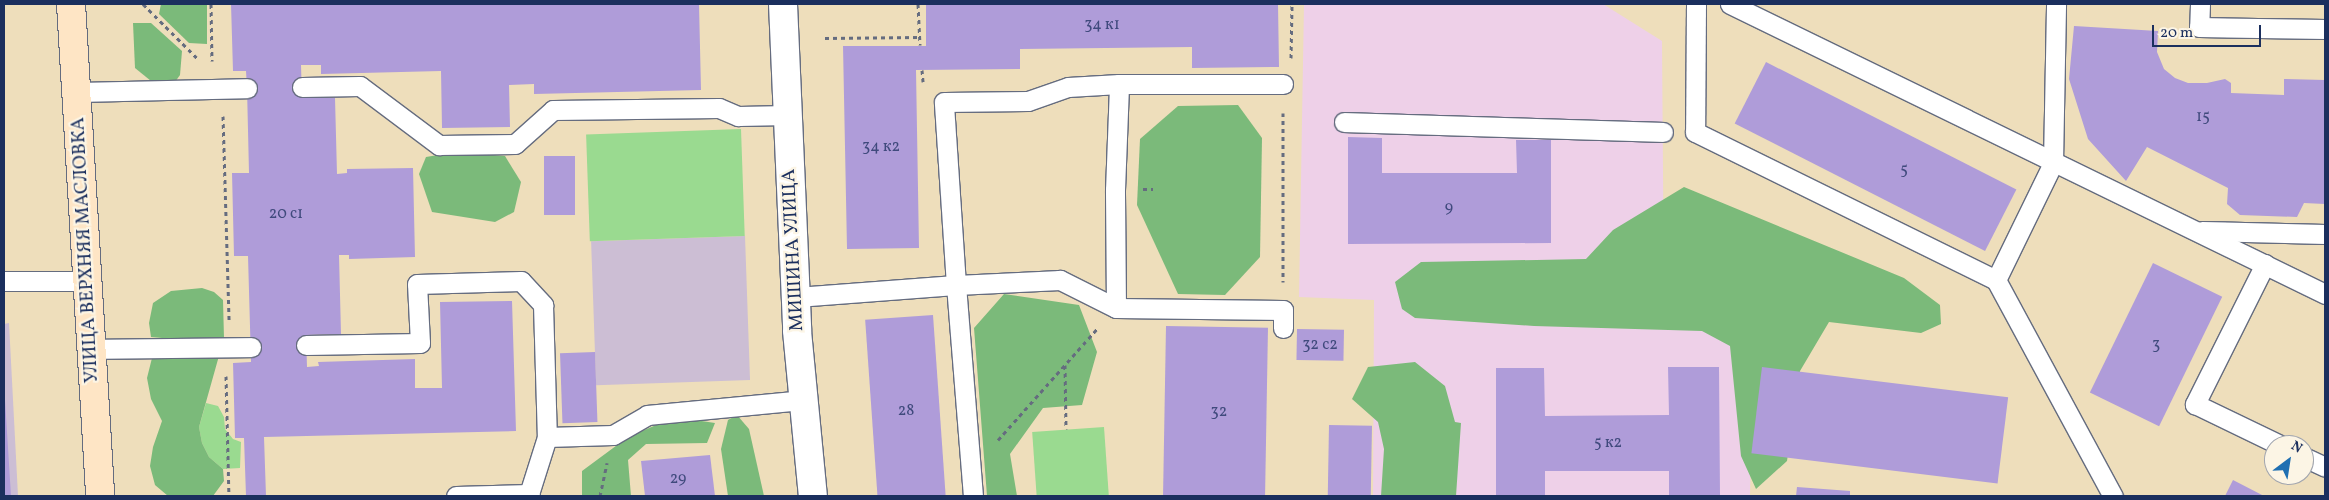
<!DOCTYPE html>
<meta charset="utf-8">
<style>
body{margin:0}
#map{position:relative;width:2329px;height:500px;overflow:hidden;background:#eedebb;font-family:Vollkorn,serif}
div>[style]{position:absolute}
[style*='--x']{left:calc(var(--x)*1px);top:calc(var(--y)*1px);width:calc(var(--w)*1px);rotate:calc(var(--a)*1deg)}
.built>*{inset:0;background:#eed0e8}
.industrial>*{inset:0;background:#ccbed4;transform-origin:0 0}
.green>*{inset:0;background:#9ada90;transform-origin:0 0}
.forest>*{inset:0;background:#7bba7a}
.building>*{inset:0;background:#af9cd9;transform-origin:0 0}
.path>*{height:3px;margin-top:-1.5px;transform-origin:0;background:repeating-linear-gradient(90deg,#656c7f 0 4px,transparent 0 8px)}
.roads{filter:drop-shadow(1px 0 #656c7f) drop-shadow(-1px 0 #656c7f) drop-shadow(0 1px #656c7f) drop-shadow(0 -1px #656c7f)}
.lane>*{height:19px;margin:-9.5px;padding:0 9.5px;transform-origin:9.5px;border-radius:9.5px;background:#fff}
.street>*{height:28px;margin:-14px;padding:0 14px;transform-origin:14px;border-radius:14px;background:#fff}
.secondary>*{height:28px;margin:-14px;padding:0 14px;transform-origin:14px;border-radius:14px;background:#fee5c5}
span{translate:-50% -50%;white-space:nowrap;text-align:center;line-height:1.15;-webkit-text-stroke:4.5px #fcf5e5;paint-order:stroke}
.number-label{font-size:16px;color:#404a7d}
.number-label span{-webkit-text-stroke-width:0}
.street-label{font-size:19px;color:#1b2f5e}
.frame{position:absolute;inset:0;border:5px solid #1b2f5e;pointer-events:none}
.north{position:absolute;left:2264px;top:435px;width:50px;height:50px;box-sizing:border-box;background:#fcf5e5;border:1px solid #a2a6af;border-radius:50%;rotate:31deg;font-size:14px;font-weight:700;line-height:20px;text-align:center;color:#1b2f5e}
.north::after{content:'';display:block;margin:auto;width:18px;height:22px;background:#1f6fb2;clip-path:polygon(50% 0,100% 100%,50% 72%,0 100%)}
.scale{position:absolute;left:2152px;top:25px;width:109px;height:22px;box-sizing:border-box;border:2px solid #1b2f5e;border-top:0;padding-left:6px;font-size:15px;line-height:18px;white-space:nowrap;color:#1b2f5e;-webkit-text-stroke:4px #fcf5e5;paint-order:stroke}
</style>
<div id="map">
<div class="built">
<div style="clip-path:polygon(1304px 4px,1603px 4px,1662px 41px,1664px 302px,1763px 306px,1751px 453px,1750px 496px,1373px 496px,1374px 300px,1299px 297px)"></div>
</div>
<div class="industrial">
<div style="left:745px;top:236px;width:144px;height:154px;rotate:88deg"></div>
<div style="clip-path:polygon(9px 323px,18px 496px,4px 496px,4px 324px)"></div>
</div>
<div class="green">
<div style="left:741px;top:129px;width:107px;height:155px;rotate:88deg"></div>
<div style="clip-path:polygon(206px 403px,218px 406px,224px 417px,225px 429px,233px 439px,241px 442px,240px 468px,223px 469px,209px 457px,202px 443px,199px 427px)"></div>
<div style="left:1104px;top:427px;width:69px;height:72px;rotate:86deg"></div>
</div>
<div class="forest">
<div style="clip-path:polygon(161px 4px,207px 4px,207px 44px,189px 43px,159px 14px)"></div>
<div style="clip-path:polygon(133px 23px,151px 23px,182px 51px,180px 75px,175px 82px,151px 81px,135px 68px)"></div>
<div style="clip-path:polygon(1238px 105px,1262px 138px,1260px 257px,1225px 295px,1178px 294px,1137px 205px,1140px 139px,1178px 106px)"></div>
<div style="clip-path:polygon(456px 152px,505px 156px,521px 182px,514px 212px,495px 222px,432px 212px,419px 174px,426px 157px)"></div>
<div style="clip-path:polygon(1684px 187px,1904px 278px,1940px 305px,1941px 324px,1921px 333px,1829px 322px,1800px 371px,1787px 461px,1756px 489px,1741px 456px,1730px 346px,1702px 331px,1534px 326px,1415px 318px,1402px 309px,1395px 282px,1421px 262px,1586px 259px,1613px 230px)"></div>
<div style="clip-path:polygon(202px 288px,214px 292px,223px 300px,224px 338px,199px 427px,202px 443px,209px 457px,223px 469px,224px 481px,213px 496px,168px 496px,155px 485px,150px 466px,153px 447px,162px 421px,151px 399px,147px 378px,152px 358px,165px 352px,162px 338px,151px 337px,149px 323px,153px 303px,171px 291px)"></div>
<div style="clip-path:polygon(1004px 294px,1079px 305px,1097px 352px,1082px 405px,1043px 408px,1010px 454px,1017px 496px,987px 496px,974px 328px)"></div>
<div style="clip-path:polygon(1415px 362px,1445px 386px,1455px 422px,1461px 423px,1456px 496px,1381px 496px,1384px 449px,1378px 422px,1352px 399px,1368px 367px)"></div>
<div style="clip-path:polygon(737px 415px,749px 429px,764px 496px,728px 496px,721px 449px,728px 420px)"></div>
<div style="clip-path:polygon(675px 417px,715px 423px,707px 443px,646px 444px,628px 460px,631px 496px,582px 496px,582px 471px,628px 437px)"></div>
</div>
<div class="building">
<div style="clip-path:polygon(231px 4px,699px 4px,701px 90px,534px 94px,534px 84px,509px 85px,510px 127px,442px 128px,441px 71px,321px 74px,321px 65px,301px 65px,302px 98px,335px 98px,337px 174px,347px 173px,347px 169px,413px 168px,415px 257px,349px 259px,349px 255px,339px 255px,341px 334px,306px 335px,307px 367px,319px 366px,318px 362px,415px 359px,415px 388px,442px 388px,440px 302px,512px 301px,516px 431px,264px 437px,266px 496px,246px 496px,244px 438px,235px 438px,233px 363px,251px 362px,248px 256px,234px 256px,232px 173px,249px 173px,247px 88px,246px 71px,233px 71px)"></div>
<div style="clip-path:polygon(926px 4px,1278px 4px,1279px 67px,1192px 68px,1192px 47px,1020px 49px,1020px 69px,916px 70px,919px 248px,847px 249px,843px 46px,926px 46px)"></div>
<div style="clip-path:polygon(2074px 26px,2158px 31px,2157px 52px,2164px 69px,2175px 78px,2188px 83px,2207px 83px,2225px 79px,2231px 83px,2231px 93px,2284px 95px,2284px 79px,2325px 80px,2325px 204px,2304px 203px,2297px 217px,2240px 215px,2227px 204px,2228px 188px,2147px 147px,2126px 181px,2088px 139px,2069px 79px)"></div>
<div style="left:1766px;top:62px;width:281px;height:69px;rotate:27deg"></div>
<div style="clip-path:polygon(1348px 137px,1382px 138px,1382px 173px,1517px 173px,1516px 140px,1551px 140px,1551px 243px,1348px 244px)"></div>
<div style="left:544px;top:156px;width:31px;height:59px"></div>
<div style="left:2153px;top:263px;width:77px;height:144px;rotate:26deg"></div>
<div style="left:933px;top:315px;width:182px;height:68px;rotate:86deg"></div>
<div style="left:1166px;top:326px;width:102px;height:170px;rotate:1deg"></div>
<div style="left:1297px;top:329px;width:47px;height:31px;rotate:1deg"></div>
<div style="left:595px;top:352px;width:70px;height:35px;rotate:88deg"></div>
<div style="clip-path:polygon(1668px 367px,1719px 367px,1720px 496px,1669px 496px,1669px 471px,1545px 471px,1545px 496px,1496px 496px,1496px 368px,1544px 368px,1545px 416px,1669px 415px)"></div>
<div style="left:1762px;top:367px;width:248px;height:87px;rotate:7deg"></div>
<div style="clip-path:polygon(4px 400px,5px 400px,11px 496px,4px 496px)"></div>
<div style="left:1329px;top:425px;width:43px;height:71px;rotate:1deg"></div>
<div style="clip-path:polygon(710px 455px,715px 496px,645px 496px,641px 461px)"></div>
<div style="clip-path:polygon(2233px 480px,2264px 496px,2225px 496px)"></div>
<div style="clip-path:polygon(1797px 487px,1850px 491px,1850px 496px,1796px 496px)"></div>
</div>
<div class="path">
<div style="--x:143;--y:4;--w:78;--a:45"></div>
<div style="--x:211;--y:4;--w:57;--a:89"></div>
<div style="--x:918;--y:4;--w:41;--a:87.2"></div>
<div style="--x:825;--y:38;--w:95;--a:-0.6"></div>
<div style="--x:1291;--y:58;--w:54;--a:-88.9"></div>
<div style="--x:922;--y:70;--w:12;--a:85"></div>
<div style="--x:1283;--y:113;--w:169;--a:90"></div>
<div style="--x:223;--y:116;--w:204;--a:88.3"></div>
<div style="--x:1143;--y:189;--w:10;--a:0"></div>
<div style="--x:1065;--y:365;--w:64;--a:89.1"></div>
<div style="--x:226;--y:376;--w:120;--a:88.6"></div>
<div style="--x:998;--y:440;--w:149;--a:-48.3"></div>
<div style="--x:600;--y:496;--w:34;--a:-78"></div>
</div>
<div class="roads">
<div class="lane">
<div style="--x:1696;--y:4;--w:128;--a:90.4"></div>
<div style="--x:1695;--y:132;--w:335;--a:26.2"></div>
<div style="--x:1996;--y:280;--w:246;--a:61.6"></div>
<div style="--x:1730;--y:4;--w:662;--a:25.98"></div>
<div style="--x:2200;--y:4;--w:23;--a:92"></div>
<div style="--x:2199;--y:27;--w:126;--a:0.9"></div>
<div style="--x:302;--y:87;--w:58;--a:-1"></div>
<div style="--x:360;--y:86;--w:99;--a:36.8"></div>
<div style="--x:439;--y:145;--w:76;--a:-0.8"></div>
<div style="--x:515;--y:144;--w:51;--a:-41.8"></div>
<div style="--x:553;--y:110;--w:166;--a:-0.7"></div>
<div style="--x:719;--y:108;--w:21;--a:23"></div>
<div style="--x:738;--y:116;--w:50;--a:-1.1"></div>
<div style="--x:76;--y:92;--w:171;--a:-1.3"></div>
<div style="--x:1344;--y:122;--w:319;--a:1.8"></div>
<div style="--x:2202;--y:231;--w:123;--a:1.4"></div>
<div style="--x:2265;--y:264;--w:157;--a:116.6"></div>
<div style="--x:2195;--y:404;--w:94;--a:25.8"></div>
<div style="--x:1996;--y:280;--w:130;--a:-64"></div>
<div style="--x:2053;--y:163;--w:159;--a:-88.9"></div>
<div style="--x:4;--y:281;--w:83;--a:0"></div>
<div style="--x:796;--y:297;--w:160;--a:-4.3"></div>
<div style="--x:956;--y:285;--w:212;--a:85.4"></div>
<div style="--x:1116;--y:308;--w:118;--a:-90.5"></div>
<div style="--x:1115;--y:190;--w:106;--a:-87.8"></div>
<div style="--x:1283;--y:328;--w:18;--a:-90"></div>
<div style="--x:1283;--y:310;--w:167;--a:-179.3"></div>
<div style="--x:1116;--y:308;--w:63;--a:-153.4"></div>
<div style="--x:1060;--y:280;--w:104;--a:177.2"></div>
<div style="--x:956;--y:285;--w:183;--a:-93.8"></div>
<div style="--x:944;--y:102;--w:84;--a:-0.7"></div>
<div style="--x:1028;--y:101;--w:42;--a:-19.3"></div>
<div style="--x:1068;--y:87;--w:51;--a:-3.4"></div>
<div style="--x:1119;--y:84;--w:164;--a:0"></div>
<div style="--x:306;--y:345;--w:114;--a:-1"></div>
<div style="--x:420;--y:343;--w:59;--a:-92.9"></div>
<div style="--x:417;--y:284;--w:104;--a:-1.7"></div>
<div style="--x:521;--y:281;--w:33;--a:47"></div>
<div style="--x:543;--y:305;--w:132;--a:88.3"></div>
<div style="--x:547;--y:437;--w:60;--a:107.5"></div>
<div style="--x:91;--y:349;--w:160;--a:-0.7"></div>
<div style="--x:547;--y:437;--w:66;--a:-1.7"></div>
<div style="--x:613;--y:435;--w:39;--a:-30"></div>
<div style="--x:647;--y:415;--w:158;--a:-5.5"></div>
<div style="--x:2304;--y:457;--w:23;--a:25"></div>
<div style="--x:456;--y:496;--w:73;--a:-1.6"></div>
<div style="--x:529;--y:494;--w:2;--a:63"></div>
</div>
<div class="street">
<div style="--x:783;--y:4;--w:327;--a:87.5"></div>
<div style="--x:797;--y:331;--w:166;--a:84.5"></div>
</div>
<div class="secondary">
<div style="--x:71;--y:4;--w:493;--a:86.6"></div>
</div>
</div>
<div class="number-label">
<span style="left:1102px;top:25px">34 к1</span>
<span style="left:2203px;top:117px">15</span>
<span style="left:881px;top:147px">34 к2</span>
<span style="left:1904px;top:170px">5</span>
<span style="left:1449px;top:208px">9</span>
<span style="left:286px;top:214px">20 с1</span>
<span style="left:1320px;top:345px">32 с2</span>
<span style="left:2156px;top:345px">3</span>
<span style="left:906px;top:411px">28</span>
<span style="left:1219px;top:412px">32</span>
<span style="left:1608px;top:443px">5 к2</span>
<span style="left:678px;top:479px">29</span>
</div>
<div class="street-label">
<span style="left:86px;top:250px;rotate:-93deg">УЛИЦА ВЕРХНЯЯ МАСЛОВКА</span>
<span style="left:794px;top:250px;rotate:-93deg">МИШИНА УЛИЦА</span>
</div>
<div class="frame"></div>
<div class="north">N</div>
<div class="scale">20 m</div>
</div>
